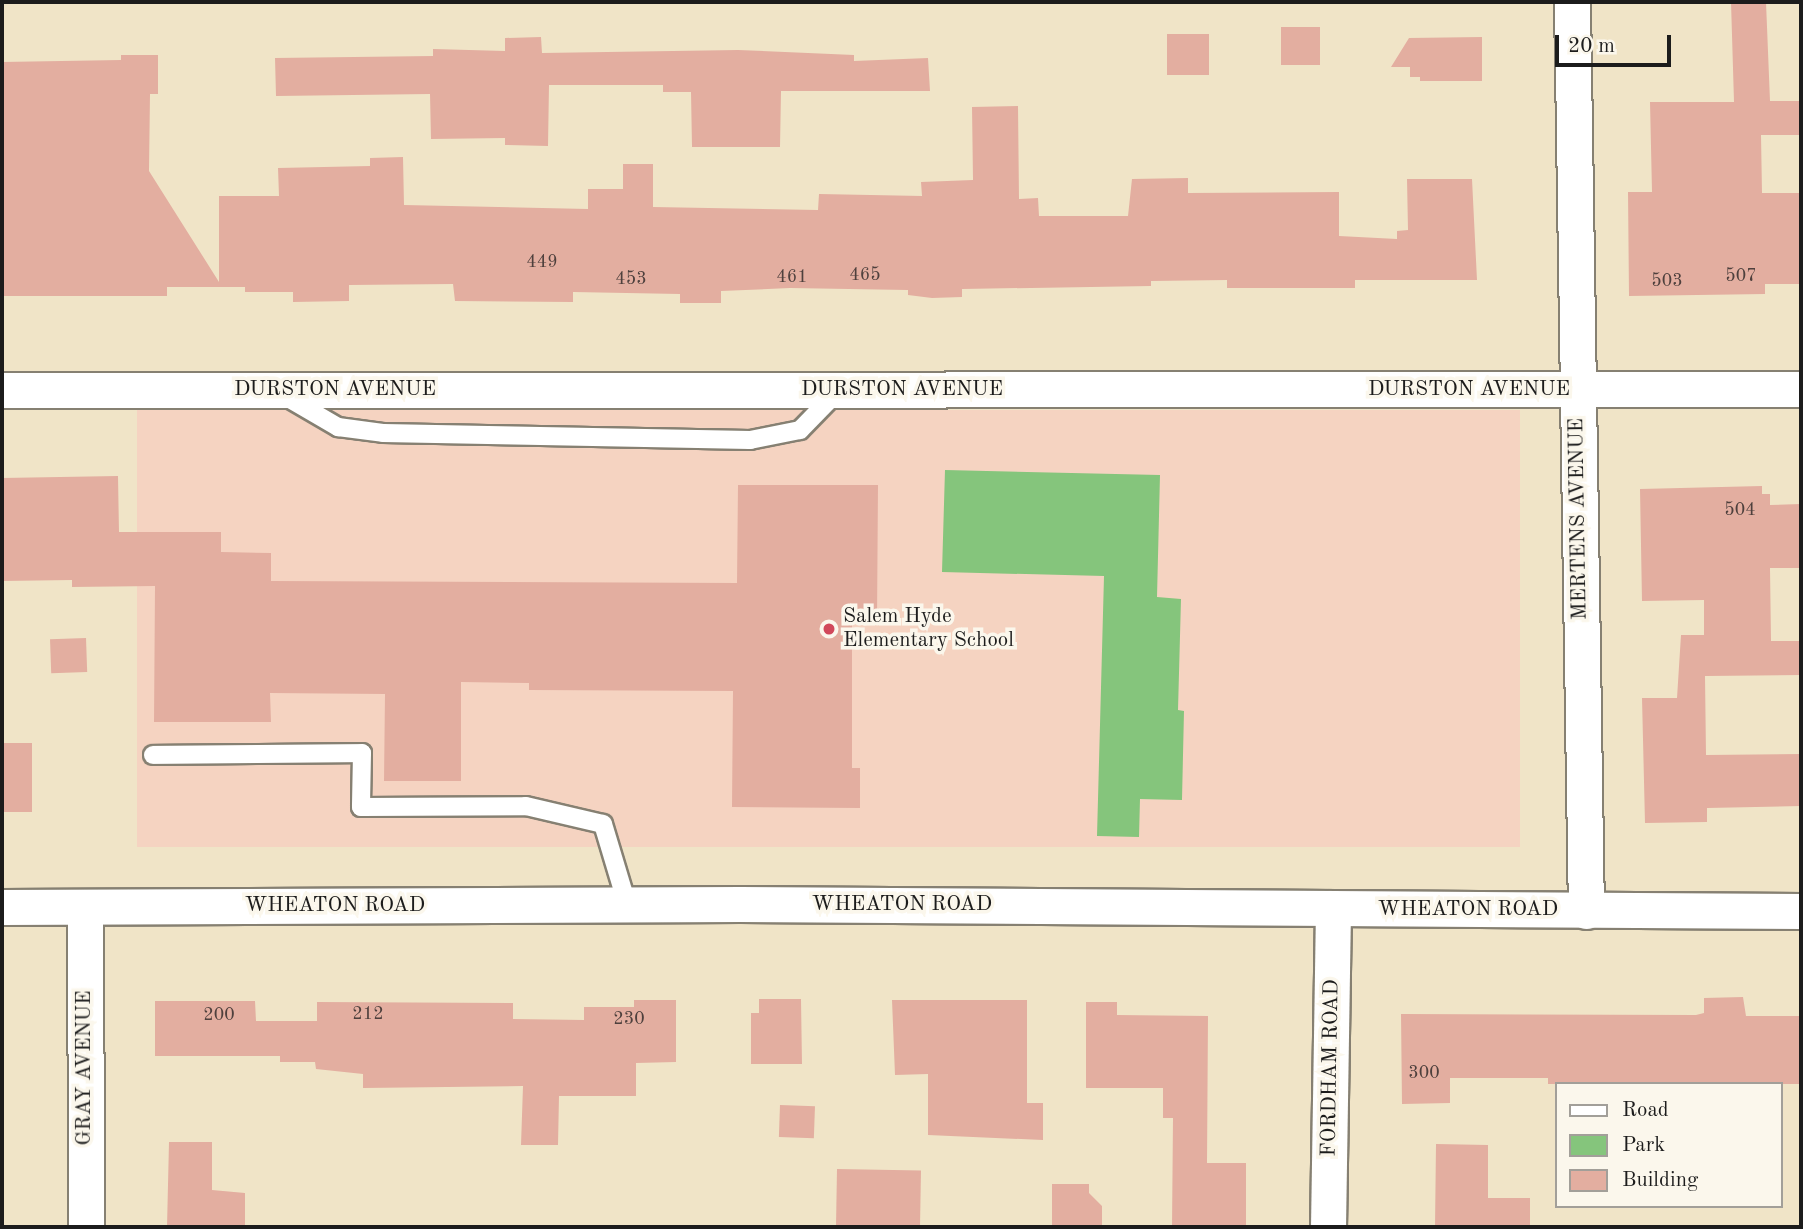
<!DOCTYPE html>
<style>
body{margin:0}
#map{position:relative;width:1803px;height:1229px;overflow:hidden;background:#f0e4c7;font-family:"Old Standard TT",serif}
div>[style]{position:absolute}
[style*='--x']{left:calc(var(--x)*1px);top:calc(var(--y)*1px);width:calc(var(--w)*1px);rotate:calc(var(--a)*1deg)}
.built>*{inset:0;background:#f5d3c1;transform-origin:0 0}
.green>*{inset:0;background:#85c57c}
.building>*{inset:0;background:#e3aea0;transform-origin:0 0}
.roads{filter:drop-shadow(2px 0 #868072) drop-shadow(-2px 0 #868072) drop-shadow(0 2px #868072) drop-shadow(0 -2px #868072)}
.service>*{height:18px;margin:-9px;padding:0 9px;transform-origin:9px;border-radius:9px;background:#fff}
.minor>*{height:35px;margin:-17.5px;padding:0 17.5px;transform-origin:17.5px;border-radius:17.5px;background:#fff}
.dots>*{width:19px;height:19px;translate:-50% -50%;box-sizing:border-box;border:4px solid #fbf7ec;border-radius:50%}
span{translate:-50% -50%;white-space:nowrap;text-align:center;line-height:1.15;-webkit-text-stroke:7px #fbf7ec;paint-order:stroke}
.number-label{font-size:18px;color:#4e403d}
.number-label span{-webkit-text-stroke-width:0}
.street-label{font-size:21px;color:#1c1c1c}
.poi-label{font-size:21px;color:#1c1c1c}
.left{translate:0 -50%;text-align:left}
.frame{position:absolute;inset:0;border:4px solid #1c1c1c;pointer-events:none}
.legend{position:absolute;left:1555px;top:1082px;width:228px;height:126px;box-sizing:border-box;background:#fbf7ec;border:2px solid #a29f99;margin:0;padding:9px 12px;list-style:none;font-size:21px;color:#1c1c1c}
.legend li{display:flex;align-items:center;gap:14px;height:35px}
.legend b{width:35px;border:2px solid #a29f99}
.scale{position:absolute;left:1555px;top:35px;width:116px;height:32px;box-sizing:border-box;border:4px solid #1c1c1c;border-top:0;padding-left:9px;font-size:21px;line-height:24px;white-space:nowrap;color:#1c1c1c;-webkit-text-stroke:5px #fbf7ec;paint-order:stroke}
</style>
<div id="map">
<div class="built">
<div style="left:137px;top:410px;width:1383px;height:437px"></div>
</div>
<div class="green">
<div style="clip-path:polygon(945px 470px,1160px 475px,1157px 597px,1181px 599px,1178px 710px,1184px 711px,1182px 800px,1140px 799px,1139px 837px,1097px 836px,1104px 576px,942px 572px)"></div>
</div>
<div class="building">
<div style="clip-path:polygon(1731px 2px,1766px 2px,1770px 101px,1801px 101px,1801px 135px,1761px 135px,1762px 193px,1801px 193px,1801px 284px,1765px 284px,1765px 294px,1629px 296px,1628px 192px,1652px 192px,1650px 102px,1734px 102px)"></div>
<div style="left:1281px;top:27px;width:39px;height:38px"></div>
<div style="left:1209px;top:34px;width:41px;height:42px;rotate:90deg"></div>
<div style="clip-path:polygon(541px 37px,542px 53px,738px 50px,854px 55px,854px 61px,928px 58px,930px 91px,781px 91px,780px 147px,692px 147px,691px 92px,663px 92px,663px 85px,549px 85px,548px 146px,505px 145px,505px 138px,431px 139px,430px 94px,276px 96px,275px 58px,433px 56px,433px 49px,505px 51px,505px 38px)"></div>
<div style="clip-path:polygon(1482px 37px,1482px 81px,1420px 81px,1420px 77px,1410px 77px,1410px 67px,1391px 67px,1409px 38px)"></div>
<div style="clip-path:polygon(121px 55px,158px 55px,158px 94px,150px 94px,149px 171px,219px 282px,219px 196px,279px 196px,278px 168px,370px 166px,370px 158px,403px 157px,404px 205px,588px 209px,588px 189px,623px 189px,623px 164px,653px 164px,653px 207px,818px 210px,819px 194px,922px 196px,921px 182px,973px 180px,972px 107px,1018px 106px,1019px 199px,1038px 198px,1039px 216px,1128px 216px,1132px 179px,1188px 178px,1188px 193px,1339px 192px,1339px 236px,1397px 239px,1397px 231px,1408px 230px,1407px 179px,1472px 179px,1477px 280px,1355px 280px,1355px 288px,1227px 288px,1227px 280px,1151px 281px,1151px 286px,962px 289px,962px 297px,932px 298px,908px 295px,908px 290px,790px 288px,721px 291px,721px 303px,680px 303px,680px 294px,573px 292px,573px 302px,455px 301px,453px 284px,349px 285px,349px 301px,293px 302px,293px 292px,245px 292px,245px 287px,167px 287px,167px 296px,2px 296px,2px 62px,121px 60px)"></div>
<div style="clip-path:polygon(118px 476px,119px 532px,221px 532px,221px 552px,271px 553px,271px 581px,737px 583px,738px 485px,878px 485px,877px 620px,852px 620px,852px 768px,860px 768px,860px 808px,732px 807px,733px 691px,529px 690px,529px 683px,461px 682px,461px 781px,384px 781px,385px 694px,270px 693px,271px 722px,154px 722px,155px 586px,72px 587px,72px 580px,2px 581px,2px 478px)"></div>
<div style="clip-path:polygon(1762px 486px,1762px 494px,1770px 494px,1770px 505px,1801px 504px,1801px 568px,1770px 568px,1771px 641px,1801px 641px,1801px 675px,1705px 676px,1706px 755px,1801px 754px,1801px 806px,1707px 808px,1707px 822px,1645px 823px,1642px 698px,1677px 698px,1681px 635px,1704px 635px,1704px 600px,1642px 601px,1640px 489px)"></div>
<div style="left:86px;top:638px;width:34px;height:36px;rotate:88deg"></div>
<div style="left:2px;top:743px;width:30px;height:69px"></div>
<div style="clip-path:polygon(1743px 997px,1746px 1016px,1801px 1016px,1801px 1084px,1548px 1084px,1548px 1078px,1450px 1078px,1450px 1103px,1402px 1104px,1401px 1014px,1696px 1015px,1704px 1013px,1704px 998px)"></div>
<div style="clip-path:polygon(759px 999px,801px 999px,802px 1064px,751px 1064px,751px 1013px,759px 1013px)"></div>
<div style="clip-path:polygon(634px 1000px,676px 1000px,676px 1062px,636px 1063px,636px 1096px,559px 1096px,558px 1145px,521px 1145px,523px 1086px,363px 1088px,363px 1074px,316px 1069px,315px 1062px,280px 1062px,280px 1056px,155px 1056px,155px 1001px,255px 1001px,256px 1021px,317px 1021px,317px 1002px,513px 1003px,513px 1019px,584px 1020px,584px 1007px,634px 1007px)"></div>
<div style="clip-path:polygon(892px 1000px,1027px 1000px,1027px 1103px,1043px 1103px,1043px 1140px,928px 1135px,928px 1074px,895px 1075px)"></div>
<div style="clip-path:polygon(1086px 1002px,1117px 1002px,1117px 1015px,1208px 1016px,1207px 1163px,1246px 1163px,1246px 1227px,1172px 1227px,1173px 1118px,1163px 1118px,1163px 1088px,1086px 1088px)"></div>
<div style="left:780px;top:1105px;width:35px;height:32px;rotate:2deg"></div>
<div style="clip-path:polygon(169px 1142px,212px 1142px,212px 1190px,245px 1193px,245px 1227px,167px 1227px)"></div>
<div style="clip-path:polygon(1436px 1144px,1488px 1145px,1488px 1198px,1530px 1198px,1530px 1227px,1435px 1227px)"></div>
<div style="left:837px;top:1169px;width:84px;height:58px;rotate:1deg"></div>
<div style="clip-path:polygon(1052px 1184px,1089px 1184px,1089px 1193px,1102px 1206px,1102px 1227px,1052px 1227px)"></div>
</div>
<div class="roads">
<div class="service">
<div style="--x:283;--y:395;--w:64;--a:30.2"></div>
<div style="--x:338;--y:427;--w:45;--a:7.6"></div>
<div style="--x:383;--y:433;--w:367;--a:1.1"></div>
<div style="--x:750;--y:440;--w:51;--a:-11.3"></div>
<div style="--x:800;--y:430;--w:57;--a:-45.7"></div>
<div style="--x:153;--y:755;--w:209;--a:-0.5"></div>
<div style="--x:362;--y:753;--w:54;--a:91.1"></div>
<div style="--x:361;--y:807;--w:165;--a:-0.3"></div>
<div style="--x:526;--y:806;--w:79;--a:13.2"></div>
<div style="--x:603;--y:824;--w:84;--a:73.3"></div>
</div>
<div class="minor">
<div style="--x:1572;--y:2;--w:909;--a:89.12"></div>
<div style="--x:2;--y:390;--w:1799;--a:-0.03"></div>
<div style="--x:2;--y:907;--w:738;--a:-0.23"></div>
<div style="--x:740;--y:904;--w:1061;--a:0.38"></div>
<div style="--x:85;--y:908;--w:319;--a:89.8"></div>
<div style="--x:1328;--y:1227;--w:319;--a:-89.1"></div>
</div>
</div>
<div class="dots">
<div style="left:829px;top:629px;background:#d1495b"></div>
</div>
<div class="number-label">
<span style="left:542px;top:262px">449</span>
<span style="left:865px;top:275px">465</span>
<span style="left:1741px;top:276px">507</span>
<span style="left:792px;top:277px">461</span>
<span style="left:631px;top:279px">453</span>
<span style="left:1667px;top:281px">503</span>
<span style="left:1740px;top:510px">504</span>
<span style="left:368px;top:1014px">212</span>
<span style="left:219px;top:1015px">200</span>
<span style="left:629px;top:1019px">230</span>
<span style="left:1424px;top:1073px">300</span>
</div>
<div class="street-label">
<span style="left:335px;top:390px">DURSTON AVENUE</span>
<span style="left:902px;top:390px">DURSTON AVENUE</span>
<span style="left:1469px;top:390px">DURSTON AVENUE</span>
<span style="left:1579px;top:519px;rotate:-91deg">MERTENS AVENUE</span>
<span style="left:902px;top:905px">WHEATON ROAD</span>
<span style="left:335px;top:906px">WHEATON ROAD</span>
<span style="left:1468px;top:910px">WHEATON ROAD</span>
<span style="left:85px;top:1068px;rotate:-90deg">GRAY AVENUE</span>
<span style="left:1331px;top:1068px;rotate:-89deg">FORDHAM ROAD</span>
</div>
<div class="poi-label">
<span class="left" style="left:843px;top:629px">Salem Hyde<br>Elementary School</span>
</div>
<div class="frame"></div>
<ul class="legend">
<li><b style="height:9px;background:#fff"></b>Road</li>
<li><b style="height:19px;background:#85c57c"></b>Park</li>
<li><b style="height:19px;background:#e3aea0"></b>Building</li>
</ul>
<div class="scale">20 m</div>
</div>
